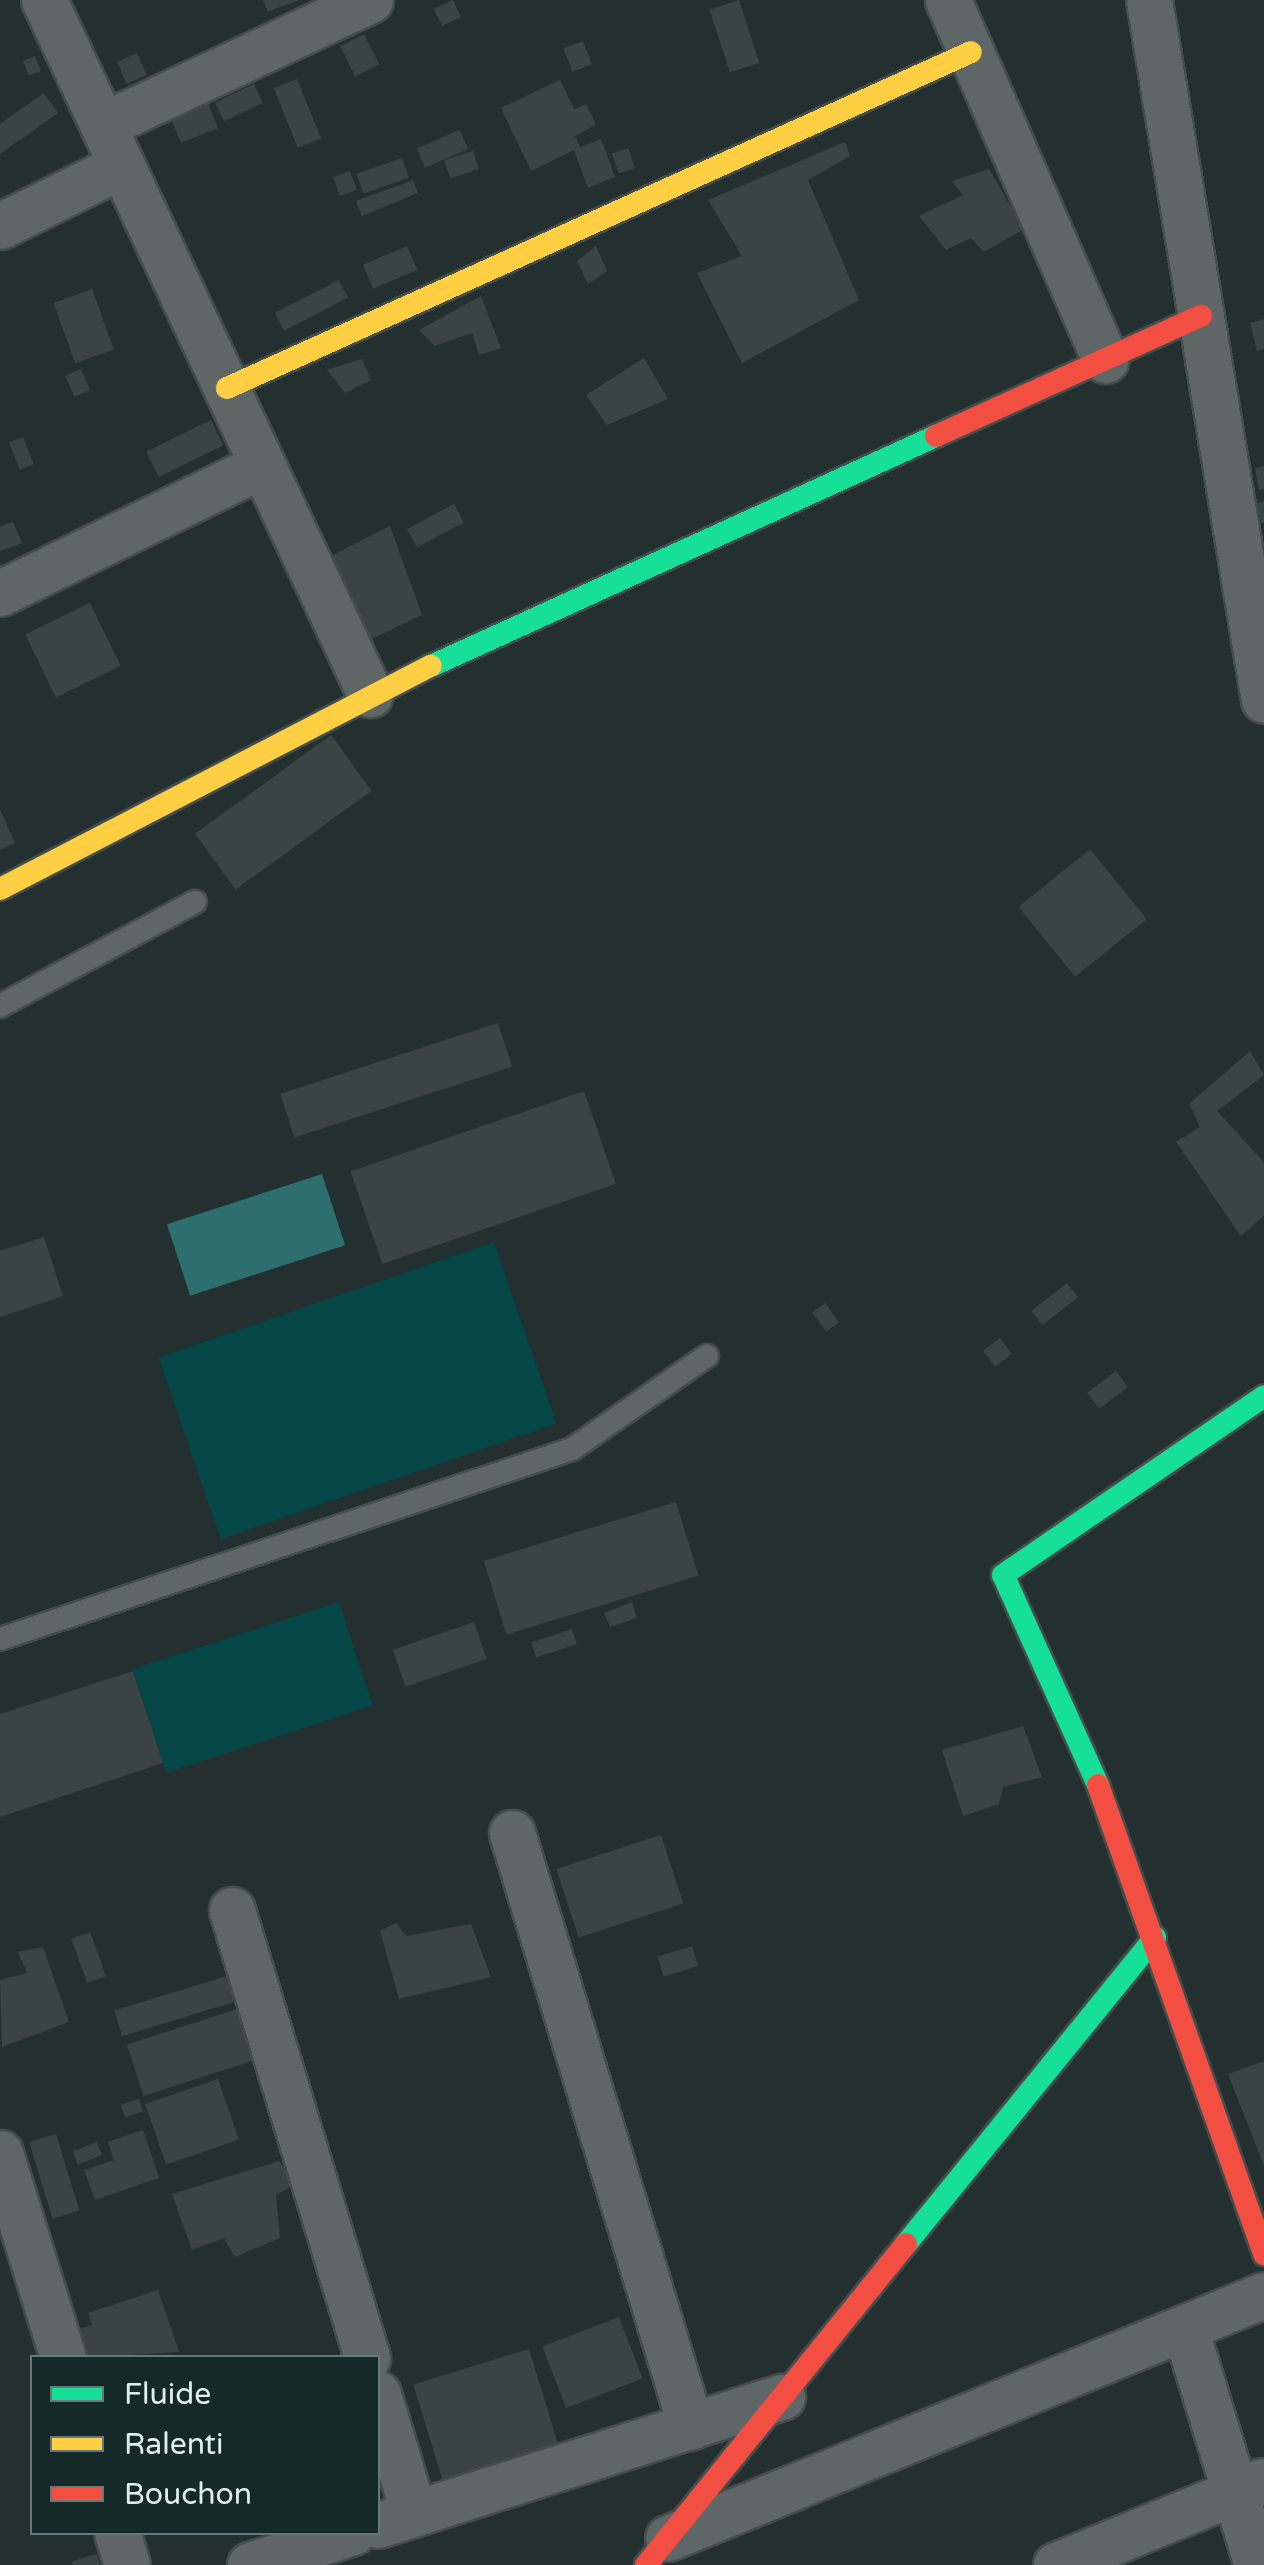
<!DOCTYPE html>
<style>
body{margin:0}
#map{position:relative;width:1264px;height:2565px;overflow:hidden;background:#242f2f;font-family:"Varela Round",sans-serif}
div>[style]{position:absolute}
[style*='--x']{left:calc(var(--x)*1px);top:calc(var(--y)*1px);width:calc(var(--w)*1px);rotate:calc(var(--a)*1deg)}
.green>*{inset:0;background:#054647;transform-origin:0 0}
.water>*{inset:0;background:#2d6e6e;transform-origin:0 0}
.building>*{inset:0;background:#3b4444;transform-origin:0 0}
.roads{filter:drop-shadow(2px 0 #444d4d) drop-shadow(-2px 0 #444d4d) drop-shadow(0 2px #444d4d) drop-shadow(0 -2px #444d4d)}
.lane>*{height:22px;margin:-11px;padding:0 11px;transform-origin:11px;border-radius:11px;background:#5e6666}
.street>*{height:45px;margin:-22.5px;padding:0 22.5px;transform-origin:22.5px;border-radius:22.5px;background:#5e6666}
.fast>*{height:22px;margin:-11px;padding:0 11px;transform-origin:11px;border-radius:11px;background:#16e098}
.slow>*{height:22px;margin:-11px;padding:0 11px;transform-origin:11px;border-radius:11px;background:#ffcf43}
.jam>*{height:22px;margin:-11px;padding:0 11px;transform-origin:11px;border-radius:11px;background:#f24e42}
span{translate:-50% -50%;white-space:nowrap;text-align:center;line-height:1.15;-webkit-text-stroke:9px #152929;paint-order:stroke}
.legend{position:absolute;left:30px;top:2355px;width:350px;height:180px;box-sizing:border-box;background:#152929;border:2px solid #677878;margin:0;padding:12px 18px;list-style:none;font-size:30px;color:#e2eeee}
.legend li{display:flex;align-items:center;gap:20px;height:50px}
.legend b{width:50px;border:2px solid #677878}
</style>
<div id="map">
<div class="green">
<div style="left:494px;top:1242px;width:192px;height:355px;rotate:71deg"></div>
<div style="left:339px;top:1602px;width:109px;height:217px;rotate:72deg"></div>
</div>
<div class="water">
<div style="left:322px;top:1174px;width:75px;height:163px;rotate:72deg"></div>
</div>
<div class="building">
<div style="clip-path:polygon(263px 0,299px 0,268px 12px)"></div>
<div style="left:453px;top:0;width:19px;height:21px;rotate:65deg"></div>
<div style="left:739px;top:0;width:66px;height:31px;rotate:72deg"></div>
<div style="left:364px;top:34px;width:34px;height:27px;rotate:63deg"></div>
<div style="left:583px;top:41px;width:25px;height:21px;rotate:69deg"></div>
<div style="left:137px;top:53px;width:24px;height:22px;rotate:66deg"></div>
<div style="left:35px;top:56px;width:16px;height:13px;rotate:68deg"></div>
<div style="left:297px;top:79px;width:64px;height:25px;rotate:68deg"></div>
<div style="clip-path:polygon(560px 80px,574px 109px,586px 104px,596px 125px,575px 136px,580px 147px,601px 139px,615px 177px,588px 188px,574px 150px,531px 171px,501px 108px)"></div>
<div style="left:254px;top:84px;width:21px;height:43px;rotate:65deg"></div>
<div style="clip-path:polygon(44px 93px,58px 113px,0 154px,0 124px)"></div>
<div style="left:208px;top:103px;width:27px;height:40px;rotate:68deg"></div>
<div style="left:460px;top:130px;width:21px;height:47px;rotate:67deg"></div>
<div style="clip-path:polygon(845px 142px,850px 156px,808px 180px,859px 300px,742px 363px,697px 273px,742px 256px,708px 200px)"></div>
<div style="left:628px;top:148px;width:21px;height:17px;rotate:71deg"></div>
<div style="left:473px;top:151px;width:19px;height:30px;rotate:72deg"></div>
<div style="left:402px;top:158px;width:21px;height:48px;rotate:71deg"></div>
<div style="clip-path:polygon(989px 169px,1024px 229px,984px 252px,971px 238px,946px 250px,919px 216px,963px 195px,952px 181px)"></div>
<div style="left:350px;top:171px;width:20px;height:18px;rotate:70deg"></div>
<div style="clip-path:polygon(413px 180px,418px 193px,362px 216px,356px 201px)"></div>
<div style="left:407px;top:246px;width:26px;height:48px;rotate:67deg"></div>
<div style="clip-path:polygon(596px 246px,607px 271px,588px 284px,577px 261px)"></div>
<div style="left:339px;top:280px;width:20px;height:72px;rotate:63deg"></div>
<div style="left:92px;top:289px;width:64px;height:41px;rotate:70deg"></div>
<div style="clip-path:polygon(481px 296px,501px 348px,479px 355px,472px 333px,435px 346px,419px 330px)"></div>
<div style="clip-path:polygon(1264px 319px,1264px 349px,1257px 351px,1250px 323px)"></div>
<div style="clip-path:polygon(644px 358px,668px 399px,607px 425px,586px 395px)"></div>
<div style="clip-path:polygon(362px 359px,371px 380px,345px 393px,327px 370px)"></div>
<div style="left:81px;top:369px;width:23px;height:17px;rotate:67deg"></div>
<div style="left:211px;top:420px;width:28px;height:72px;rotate:64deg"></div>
<div style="left:23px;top:437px;width:29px;height:15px;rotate:68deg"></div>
<div style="clip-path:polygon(1264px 466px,1264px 489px,1259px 490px,1255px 468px)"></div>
<div style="clip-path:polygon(1264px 501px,1264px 523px,1261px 523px,1257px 503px)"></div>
<div style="left:454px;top:504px;width:21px;height:53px;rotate:62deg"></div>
<div style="clip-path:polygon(13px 522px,22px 543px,0 551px,0 527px)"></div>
<div style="clip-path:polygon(390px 526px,422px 615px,368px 641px,331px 556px)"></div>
<div style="left:90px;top:603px;width:70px;height:72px;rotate:64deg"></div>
<div style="left:331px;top:735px;width:69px;height:168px;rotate:54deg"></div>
<div style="clip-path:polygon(0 809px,15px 843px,0 850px)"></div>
<div style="left:1090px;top:849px;width:90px;height:92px;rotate:51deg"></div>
<div style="left:498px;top:1023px;width:46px;height:229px;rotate:72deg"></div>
<div style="clip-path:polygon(1250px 1051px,1264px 1075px,1217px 1111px,1264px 1162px,1264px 1216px,1241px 1236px,1176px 1142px,1200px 1127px,1189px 1104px)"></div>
<div style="left:584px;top:1091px;width:98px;height:247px;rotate:71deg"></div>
<div style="clip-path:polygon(44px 1237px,63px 1296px,0 1317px,0 1251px)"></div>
<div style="left:1067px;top:1283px;width:18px;height:45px;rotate:52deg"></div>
<div style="left:825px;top:1303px;width:24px;height:16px;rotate:54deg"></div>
<div style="left:1000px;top:1338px;width:20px;height:21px;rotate:53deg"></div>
<div style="left:1116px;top:1371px;width:20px;height:36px;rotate:53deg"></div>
<div style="left:676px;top:1502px;width:77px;height:201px;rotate:73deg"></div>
<div style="clip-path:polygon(632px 1602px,637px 1618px,610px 1627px,604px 1613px)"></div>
<div style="left:474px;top:1622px;width:39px;height:86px;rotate:71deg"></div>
<div style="left:572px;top:1629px;width:16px;height:43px;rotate:72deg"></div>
<div style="clip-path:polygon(133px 1671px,163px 1763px,0 1817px,0 1714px)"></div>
<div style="clip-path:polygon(1023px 1726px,1042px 1777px,1003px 1787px,999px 1804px,963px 1816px,942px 1750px)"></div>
<div style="left:661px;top:1835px;width:72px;height:110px;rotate:72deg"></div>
<div style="clip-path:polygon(396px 1923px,407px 1936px,471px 1924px,491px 1977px,399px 1999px,380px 1931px)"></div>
<div style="left:90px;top:1932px;width:47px;height:20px;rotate:70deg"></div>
<div style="left:692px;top:1946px;width:21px;height:36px;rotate:73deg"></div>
<div style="clip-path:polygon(43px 1947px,69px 2022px,2px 2047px,0 1980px,27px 1973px,18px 1952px)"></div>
<div style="left:230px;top:1975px;width:27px;height:121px;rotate:73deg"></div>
<div style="left:243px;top:2007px;width:54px;height:122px;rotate:72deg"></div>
<div style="clip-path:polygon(1264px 2061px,1264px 2166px,1228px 2074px)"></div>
<div style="left:218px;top:2079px;width:64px;height:77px;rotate:71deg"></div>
<div style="left:139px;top:2099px;width:13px;height:19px;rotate:72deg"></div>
<div style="clip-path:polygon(143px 2130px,159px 2178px,95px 2200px,84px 2170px,114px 2160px,108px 2142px)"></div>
<div style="left:56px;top:2134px;width:80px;height:28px;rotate:73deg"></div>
<div style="left:97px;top:2142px;width:14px;height:26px;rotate:69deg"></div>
<div style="clip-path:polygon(279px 2161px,296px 2184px,276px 2195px,280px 2238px,235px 2257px,224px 2238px,192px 2250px,172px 2194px)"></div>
<div style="clip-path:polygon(158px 2290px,179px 2352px,80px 2358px,72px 2331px,92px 2325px,88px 2313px)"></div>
<div style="left:619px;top:2317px;width:66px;height:82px;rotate:69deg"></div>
<div style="left:529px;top:2349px;width:102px;height:121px;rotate:73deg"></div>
<div style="clip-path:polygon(97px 2554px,100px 2565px,73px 2565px,72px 2561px)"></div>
</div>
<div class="roads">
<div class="lane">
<div style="--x:0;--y:1006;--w:221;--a:-28.1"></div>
<div style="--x:0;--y:1639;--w:603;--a:-18.37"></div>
<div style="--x:572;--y:1449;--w:164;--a:-34.6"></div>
</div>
<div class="street">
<div style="--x:44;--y:0;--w:767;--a:64.84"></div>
<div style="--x:948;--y:0;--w:393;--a:66.4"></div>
<div style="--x:1149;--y:0;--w:709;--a:80.67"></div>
<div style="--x:103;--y:125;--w:295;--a:-25.1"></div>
<div style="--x:0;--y:226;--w:136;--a:-26.6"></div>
<div style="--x:0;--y:593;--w:292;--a:-26"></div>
<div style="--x:512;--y:1833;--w:620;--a:73.23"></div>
<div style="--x:232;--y:1910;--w:468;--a:73.2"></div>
<div style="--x:0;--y:2153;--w:214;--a:72.9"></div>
<div style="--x:1185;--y:2328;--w:248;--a:73.1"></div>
<div style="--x:378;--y:2394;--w:125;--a:73.3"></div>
<div style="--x:378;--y:2525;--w:424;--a:-17.6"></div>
<div style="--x:117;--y:2532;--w:34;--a:73"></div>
<div style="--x:668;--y:2538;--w:644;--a:-22.18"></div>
<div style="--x:250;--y:2565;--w:108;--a:-17.8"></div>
<div style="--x:1056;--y:2565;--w:222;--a:-22.2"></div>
</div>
<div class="fast">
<div style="--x:431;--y:666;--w:555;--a:-24.49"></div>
<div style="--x:1098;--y:1785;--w:230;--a:-114.3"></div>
<div style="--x:1003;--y:1575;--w:316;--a:-34.4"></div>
<div style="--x:906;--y:2244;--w:395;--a:-50.9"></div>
</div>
<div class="slow">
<div style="--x:227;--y:388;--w:816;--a:-24.3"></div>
<div style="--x:0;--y:889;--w:485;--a:-27.4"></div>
</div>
<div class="jam">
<div style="--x:936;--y:436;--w:291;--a:-24.4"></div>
<div style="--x:1098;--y:1785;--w:498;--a:70.5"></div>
<div style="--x:646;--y:2565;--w:413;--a:-51"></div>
</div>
</div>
<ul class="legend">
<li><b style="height:12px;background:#16e098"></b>Fluide</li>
<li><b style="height:12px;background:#ffcf43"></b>Ralenti</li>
<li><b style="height:12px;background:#f24e42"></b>Bouchon</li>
</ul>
</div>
